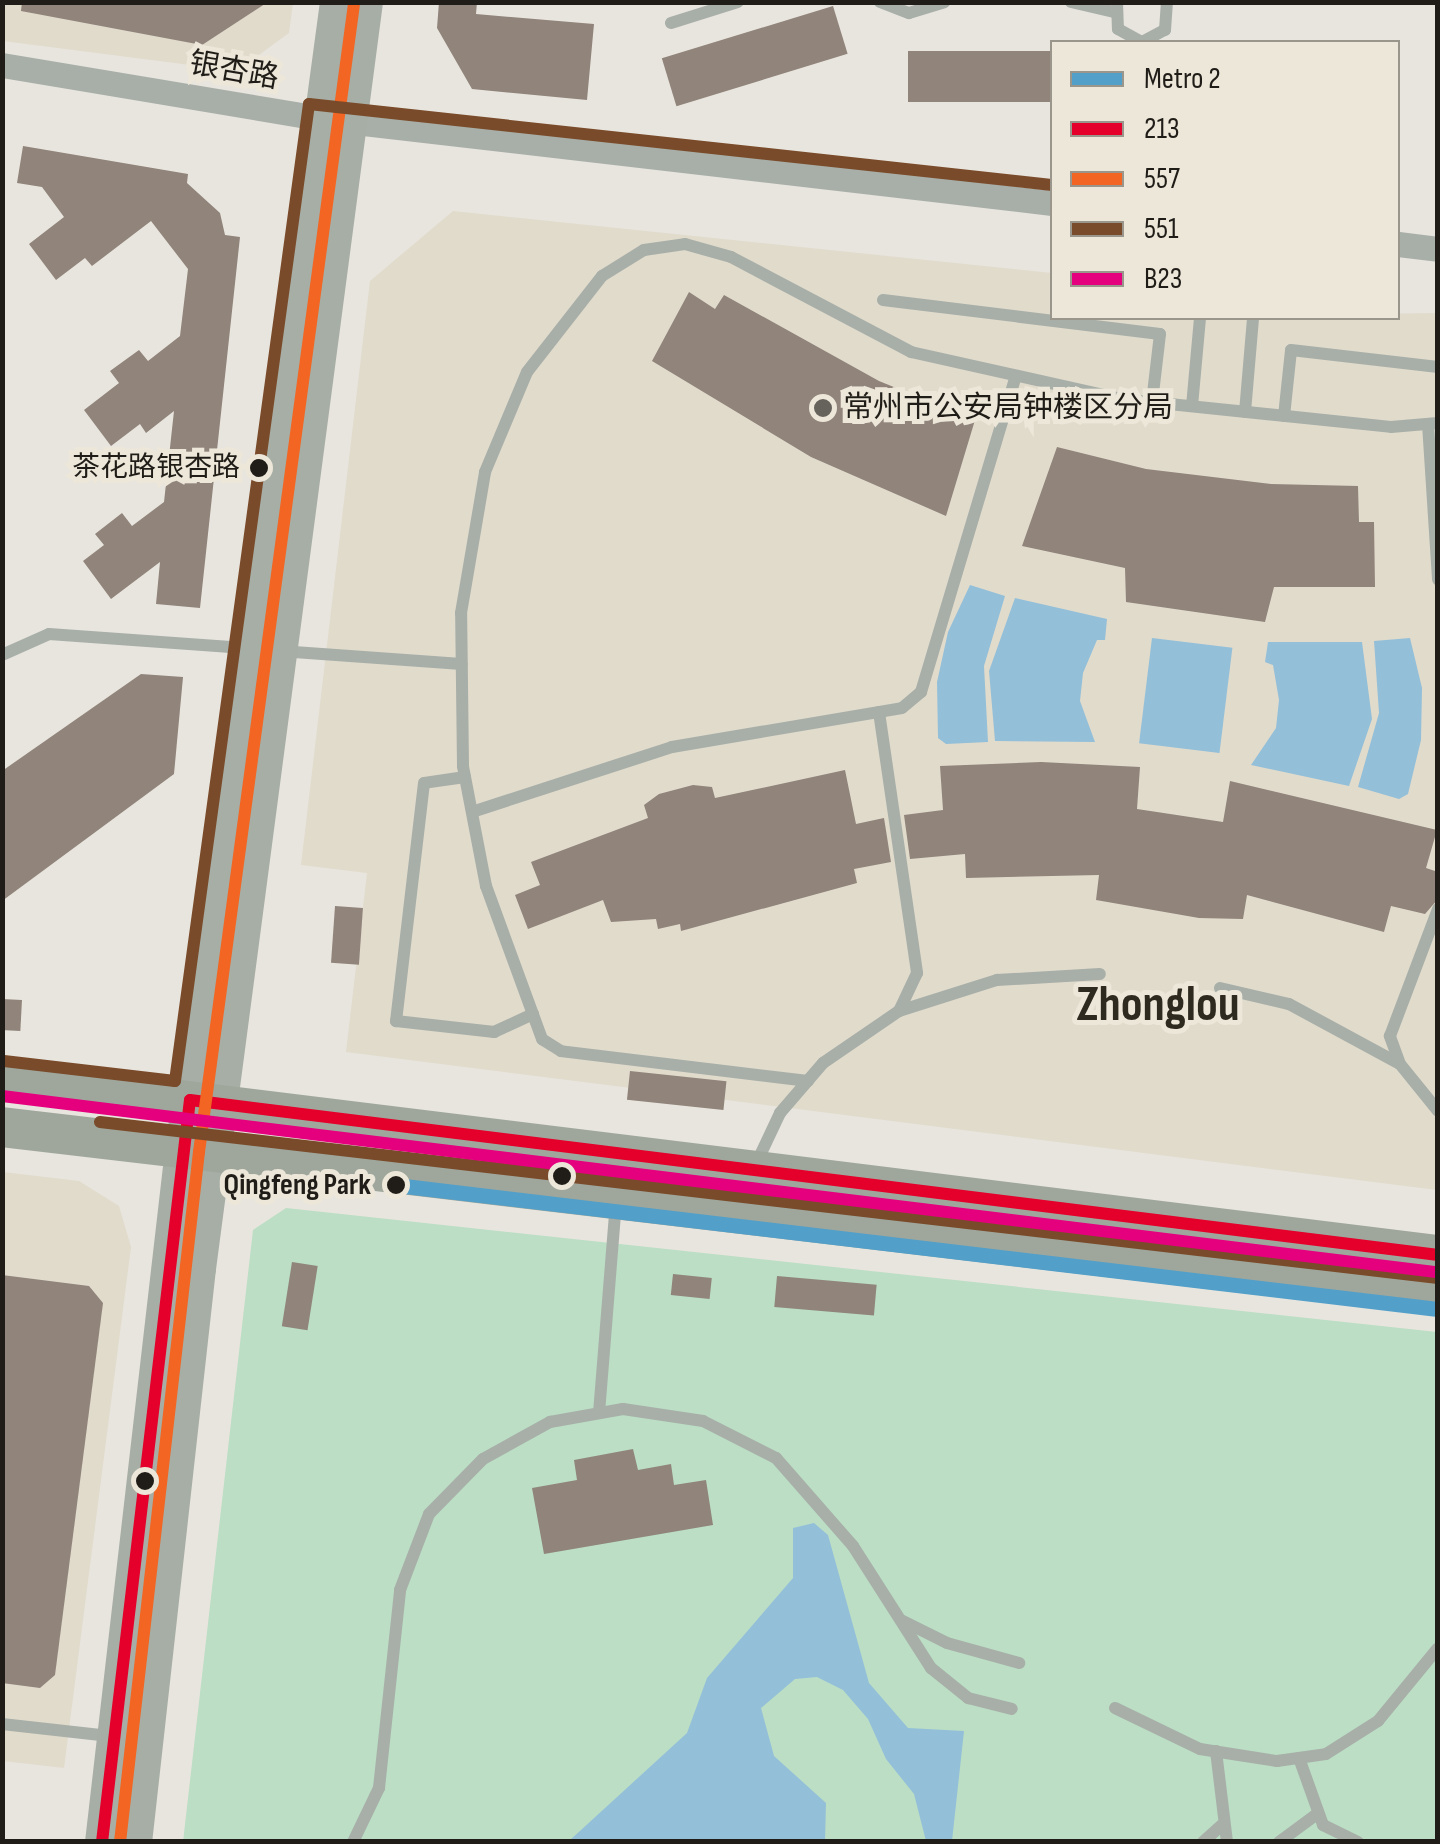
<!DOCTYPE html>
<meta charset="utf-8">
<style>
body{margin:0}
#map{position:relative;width:1440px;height:1844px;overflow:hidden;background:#e8e5de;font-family:"Sofia Sans Condensed","Noto Sans SC",sans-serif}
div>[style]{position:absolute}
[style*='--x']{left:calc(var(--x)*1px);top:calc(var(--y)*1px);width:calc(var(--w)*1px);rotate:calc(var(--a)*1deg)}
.built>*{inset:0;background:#e1dbcc}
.green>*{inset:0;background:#bbdec5}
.water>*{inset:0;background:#93bfd9;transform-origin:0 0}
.building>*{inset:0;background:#90847b;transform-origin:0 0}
.service>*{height:12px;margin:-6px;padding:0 6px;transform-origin:6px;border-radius:6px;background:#a8afa8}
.minor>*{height:25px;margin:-12.5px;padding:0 12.5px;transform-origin:12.5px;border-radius:12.5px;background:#a8afa8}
.secondary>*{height:35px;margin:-17.5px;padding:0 17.5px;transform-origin:17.5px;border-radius:17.5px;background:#a7aea5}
.primary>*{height:40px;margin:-20px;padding:0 20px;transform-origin:20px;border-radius:20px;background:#9fa79d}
.bus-1>*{height:12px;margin:-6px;padding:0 6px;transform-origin:6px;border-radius:6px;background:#e4002b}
.bus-2>*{height:12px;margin:-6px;padding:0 6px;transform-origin:6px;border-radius:6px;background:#f26522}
.bus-3>*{height:12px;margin:-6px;padding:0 6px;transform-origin:6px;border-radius:6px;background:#7a4b2a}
.bus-4>*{height:12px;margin:-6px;padding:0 6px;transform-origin:6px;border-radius:6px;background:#e5007d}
.metro-1>*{height:15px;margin:-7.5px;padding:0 7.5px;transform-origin:7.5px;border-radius:7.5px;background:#529fc9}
.dots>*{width:28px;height:28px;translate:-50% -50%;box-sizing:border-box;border:5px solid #ede7d9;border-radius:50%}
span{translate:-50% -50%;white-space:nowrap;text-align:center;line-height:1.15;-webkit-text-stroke:10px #ede7d9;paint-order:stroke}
.bus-label{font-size:28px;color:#201d18}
.right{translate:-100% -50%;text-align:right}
.street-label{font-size:30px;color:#201d18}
.poi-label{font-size:30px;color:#201d18}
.left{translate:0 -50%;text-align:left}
.stop-label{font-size:30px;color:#201d18;font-weight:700}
.town-label{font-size:50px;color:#2f2a20;font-weight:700}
.frame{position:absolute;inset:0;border:5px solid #201d18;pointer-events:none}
.legend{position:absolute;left:1050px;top:40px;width:350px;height:280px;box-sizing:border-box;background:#ede7d9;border:2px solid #9b968c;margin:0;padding:12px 18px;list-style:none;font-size:30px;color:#201d18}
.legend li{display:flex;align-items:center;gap:20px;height:50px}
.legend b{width:50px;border:2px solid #9b968c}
</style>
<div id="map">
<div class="built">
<div style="clip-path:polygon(3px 3px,293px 3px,289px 33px,237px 71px,3px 41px)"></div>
<div style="clip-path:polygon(453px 211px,1052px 273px,1052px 318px,1437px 313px,1437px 1190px,346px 1052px,367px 873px,301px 865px,370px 281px)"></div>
<div style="clip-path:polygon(3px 1172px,79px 1181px,119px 1206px,131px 1247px,64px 1768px,3px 1761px)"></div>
</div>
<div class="green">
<div style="clip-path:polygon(286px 1208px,1437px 1332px,1437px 1841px,183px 1842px,253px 1230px)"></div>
</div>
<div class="water">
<div style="clip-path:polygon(970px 585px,1005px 596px,984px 666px,988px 742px,946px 744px,938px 738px,937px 682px,948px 632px)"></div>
<div style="clip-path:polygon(1015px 598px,1107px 619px,1105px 640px,1097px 640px,1083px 673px,1080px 701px,1095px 742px,995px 741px,989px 671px)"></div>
<div style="left:1152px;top:638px;width:81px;height:106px;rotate:7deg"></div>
<div style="clip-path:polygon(1410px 638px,1422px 688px,1421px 740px,1408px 794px,1399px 799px,1358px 787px,1379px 713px,1374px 641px)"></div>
<div style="clip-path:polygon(1268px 642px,1362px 642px,1372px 719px,1349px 786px,1251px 765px,1276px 728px,1279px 700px,1273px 665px,1265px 662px)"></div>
<div style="clip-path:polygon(814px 1523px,828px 1535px,869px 1683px,908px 1728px,964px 1731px,952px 1841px,926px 1841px,914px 1794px,886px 1759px,868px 1719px,843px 1690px,817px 1677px,795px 1679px,761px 1708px,774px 1756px,826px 1803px,825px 1841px,569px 1841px,687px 1733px,707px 1678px,793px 1578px,793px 1528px)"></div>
</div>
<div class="building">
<div style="clip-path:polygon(22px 2px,268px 2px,202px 45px,21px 11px)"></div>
<div style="clip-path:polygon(439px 2px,477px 2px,476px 14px,594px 24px,587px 100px,472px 89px,437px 28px)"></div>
<div style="left:833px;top:6px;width:50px;height:179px;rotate:73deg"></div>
<div style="left:1052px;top:51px;width:51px;height:144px;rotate:90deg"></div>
<div style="clip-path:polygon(23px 146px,188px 174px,187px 183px,220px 213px,225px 235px,240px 237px,200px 608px,156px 604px,160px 562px,111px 599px,83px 561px,104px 545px,95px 534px,122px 513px,132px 526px,164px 502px,174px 411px,146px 433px,140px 424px,111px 446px,84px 410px,119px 383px,110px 371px,139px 350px,148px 361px,180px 336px,188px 269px,151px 221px,92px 266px,85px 258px,56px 280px,29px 244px,64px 217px,42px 187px,17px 183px)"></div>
<div style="clip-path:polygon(689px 292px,715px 309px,724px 295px,879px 381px,975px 420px,946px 516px,811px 457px,652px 361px)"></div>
<div style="clip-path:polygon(1057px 447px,1146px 469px,1271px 484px,1358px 486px,1359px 522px,1374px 522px,1375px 587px,1274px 587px,1265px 622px,1126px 602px,1125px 568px,1022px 546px)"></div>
<div style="clip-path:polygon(141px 674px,183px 677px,174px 774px,2px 901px,2px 771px)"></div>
<div style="clip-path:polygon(1041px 762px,1140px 767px,1137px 809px,1223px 822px,1230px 781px,1437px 830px,1426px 868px,1438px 872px,1438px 899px,1425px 914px,1391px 906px,1384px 932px,1247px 895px,1243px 919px,1199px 918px,1096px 900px,1099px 875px,966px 878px,965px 854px,910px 859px,904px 815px,943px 810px,940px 766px)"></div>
<div style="clip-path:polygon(845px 770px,856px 824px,884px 818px,891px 862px,854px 869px,857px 883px,681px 931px,680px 924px,658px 929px,656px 919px,611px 922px,603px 900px,528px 929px,515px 895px,540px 885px,531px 862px,648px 818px,644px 805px,659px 794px,693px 785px,712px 787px,715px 798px)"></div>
<div style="left:335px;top:906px;width:28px;height:57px;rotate:4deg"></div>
<div style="left:2px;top:999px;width:20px;height:31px;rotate:3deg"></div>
<div style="left:630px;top:1071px;width:97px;height:29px;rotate:6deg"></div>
<div style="left:292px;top:1262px;width:26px;height:65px;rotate:9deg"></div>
<div style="left:673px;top:1274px;width:39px;height:21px;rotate:6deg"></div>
<div style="clip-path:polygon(2px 1275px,89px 1286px,103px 1303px,55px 1675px,40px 1688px,2px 1683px)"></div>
<div style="left:777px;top:1276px;width:100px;height:31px;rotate:5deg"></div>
<div style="clip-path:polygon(633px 1449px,638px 1470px,671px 1464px,674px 1485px,706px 1480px,713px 1525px,544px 1554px,532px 1488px,577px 1480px,574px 1460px)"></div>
</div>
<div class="service">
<div style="--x:880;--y:2;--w:31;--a:21"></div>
<div style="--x:909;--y:13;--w:37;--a:-17"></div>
<div style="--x:1071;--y:2;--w:44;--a:13.1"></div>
<div style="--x:1117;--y:2;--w:27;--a:88"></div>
<div style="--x:1118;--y:29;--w:26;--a:29"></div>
<div style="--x:671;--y:23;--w:70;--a:-17.4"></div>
<div style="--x:1142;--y:42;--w:26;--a:-28"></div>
<div style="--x:1165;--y:30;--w:28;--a:-86"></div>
<div style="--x:883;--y:300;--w:279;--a:7"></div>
<div style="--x:1160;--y:334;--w:68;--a:96.7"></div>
<div style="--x:1192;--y:406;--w:88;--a:-84.8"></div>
<div style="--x:1245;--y:412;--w:94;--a:-85.1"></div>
<div style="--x:1284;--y:416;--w:66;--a:-83.9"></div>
<div style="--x:1291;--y:350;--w:148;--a:6.6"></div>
<div style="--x:1428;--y:424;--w:156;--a:86.3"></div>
<div style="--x:280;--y:651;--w:182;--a:4.1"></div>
<div style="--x:2;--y:655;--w:51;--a:-24.1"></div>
<div style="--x:49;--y:634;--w:196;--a:4.1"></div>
<div style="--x:879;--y:712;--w:264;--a:81.7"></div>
<div style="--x:917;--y:973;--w:42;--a:115.3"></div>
<div style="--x:465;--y:777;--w:41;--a:171.7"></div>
<div style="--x:424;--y:783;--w:240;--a:96.7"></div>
<div style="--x:396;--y:1021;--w:99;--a:6.4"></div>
<div style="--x:494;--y:1032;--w:43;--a:-24.8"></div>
<div style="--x:472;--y:812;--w:210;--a:-18"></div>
<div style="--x:672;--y:747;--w:233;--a:-9.6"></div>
<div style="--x:902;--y:708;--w:25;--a:-40"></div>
<div style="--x:921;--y:692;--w:330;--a:-73.3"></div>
<div style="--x:1220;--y:988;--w:71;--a:13.1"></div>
<div style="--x:1289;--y:1004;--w:126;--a:28.4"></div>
<div style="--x:1400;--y:1064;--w:60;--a:51"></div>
<div style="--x:1400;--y:1064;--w:30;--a:-110"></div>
<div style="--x:1390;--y:1036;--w:136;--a:-69.3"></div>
<div style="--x:808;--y:1081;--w:249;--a:-173.1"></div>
<div style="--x:561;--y:1051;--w:22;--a:-148"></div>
<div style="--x:542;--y:1039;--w:163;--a:-110.1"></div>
<div style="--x:486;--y:886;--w:122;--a:-100.9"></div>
<div style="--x:463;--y:766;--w:153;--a:-90.7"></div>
<div style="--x:461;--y:613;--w:143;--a:-80.3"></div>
<div style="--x:485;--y:472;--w:108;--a:-67.2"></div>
<div style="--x:527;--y:372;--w:122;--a:-52"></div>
<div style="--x:602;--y:276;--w:49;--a:-31.8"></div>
<div style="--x:644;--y:250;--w:41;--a:-8.3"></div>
<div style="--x:685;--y:244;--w:48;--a:15.8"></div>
<div style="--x:731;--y:257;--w:204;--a:27.8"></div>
<div style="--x:911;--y:352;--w:215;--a:12.6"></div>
<div style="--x:1121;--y:399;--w:271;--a:5.9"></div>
<div style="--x:1391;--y:427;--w:47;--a:-4.9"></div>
<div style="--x:755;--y:1166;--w:59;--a:-64.7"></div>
<div style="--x:780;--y:1113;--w:66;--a:-49.3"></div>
<div style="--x:823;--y:1063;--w:92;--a:-34.4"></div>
<div style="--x:899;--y:1011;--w:103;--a:-17.6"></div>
<div style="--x:997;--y:980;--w:103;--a:-3.3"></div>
<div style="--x:599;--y:1413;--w:211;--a:-85.4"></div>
<div style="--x:903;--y:1621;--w:49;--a:26.6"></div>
<div style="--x:947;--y:1643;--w:75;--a:15.5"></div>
<div style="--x:1115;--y:1708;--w:94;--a:25.8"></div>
<div style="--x:1200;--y:1749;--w:78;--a:8.9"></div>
<div style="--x:1277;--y:1761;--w:49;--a:-8.1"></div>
<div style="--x:1326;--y:1754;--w:62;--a:-32.4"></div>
<div style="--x:1378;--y:1721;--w:94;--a:-50.6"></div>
<div style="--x:2;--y:1724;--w:108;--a:6.4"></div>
<div style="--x:1216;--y:1751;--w:92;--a:83.1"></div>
<div style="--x:1299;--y:1758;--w:71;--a:70.3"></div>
<div style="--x:1323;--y:1825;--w:39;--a:26"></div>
<div style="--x:353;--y:1842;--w:60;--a:-64.3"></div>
<div style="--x:379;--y:1788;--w:199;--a:-83.9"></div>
<div style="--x:400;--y:1590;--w:81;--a:-69.1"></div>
<div style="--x:429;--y:1514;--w:77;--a:-45.5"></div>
<div style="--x:483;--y:1459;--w:77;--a:-28.9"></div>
<div style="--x:550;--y:1422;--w:74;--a:-10.1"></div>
<div style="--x:623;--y:1409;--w:81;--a:8.5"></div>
<div style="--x:703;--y:1421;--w:82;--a:26.9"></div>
<div style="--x:776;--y:1458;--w:117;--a:48.8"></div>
<div style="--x:853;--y:1546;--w:145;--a:57.4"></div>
<div style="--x:931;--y:1668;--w:48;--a:39"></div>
<div style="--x:968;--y:1698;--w:45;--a:14"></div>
<div style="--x:1203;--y:1842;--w:25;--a:-42"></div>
<div style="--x:1279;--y:1842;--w:47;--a:-36.4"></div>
</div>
<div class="minor">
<div style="--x:2;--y:65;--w:322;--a:9.5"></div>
<div style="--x:320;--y:118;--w:737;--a:6.62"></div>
<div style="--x:1398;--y:244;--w:40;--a:7.1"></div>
</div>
<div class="secondary">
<div style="--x:102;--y:1842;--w:697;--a:-83.41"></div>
<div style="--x:182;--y:1150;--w:1158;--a:-82.31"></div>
<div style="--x:134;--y:1842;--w:578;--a:-83.64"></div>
<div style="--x:198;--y:1268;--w:1277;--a:-82.49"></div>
</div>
<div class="primary">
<div style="--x:2;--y:1078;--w:1447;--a:7.03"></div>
<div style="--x:2;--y:1127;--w:1446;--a:6.71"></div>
</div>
<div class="bus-1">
<div style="--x:102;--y:1842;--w:747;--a:-83.24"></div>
<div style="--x:190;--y:1100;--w:1258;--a:7.08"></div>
</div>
<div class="bus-2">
<div style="--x:120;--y:1842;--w:695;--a:-83.47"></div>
<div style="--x:199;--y:1152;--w:1158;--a:-82.31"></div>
</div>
<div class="bus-3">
<div style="--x:4;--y:1061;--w:172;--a:6.7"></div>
<div style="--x:175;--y:1081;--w:986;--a:-82.19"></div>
<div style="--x:309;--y:104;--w:747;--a:6.22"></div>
<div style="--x:100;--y:1122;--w:1347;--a:6.65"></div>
</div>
<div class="bus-4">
<div style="--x:2;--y:1096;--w:1445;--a:7"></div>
</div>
<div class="metro-1">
<div style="--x:396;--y:1185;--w:1049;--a:6.79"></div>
</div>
<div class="dots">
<div style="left:823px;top:408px;background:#66635d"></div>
<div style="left:259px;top:468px;background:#201d18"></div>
<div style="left:562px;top:1176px;background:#201d18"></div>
<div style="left:396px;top:1185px;background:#201d18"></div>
<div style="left:145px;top:1481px;background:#201d18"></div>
</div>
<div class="bus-label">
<span class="right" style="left:240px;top:468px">茶花路银杏路</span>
</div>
<div class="street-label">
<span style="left:234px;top:71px;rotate:10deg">银杏路</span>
</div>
<div class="poi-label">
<span class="left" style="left:843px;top:408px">常州市公安局钟楼区分局</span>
</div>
<div class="stop-label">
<span class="right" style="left:371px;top:1185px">Qingfeng Park</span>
</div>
<div class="town-label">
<span style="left:1158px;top:1006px">Zhonglou</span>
</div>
<div class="frame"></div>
<ul class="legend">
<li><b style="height:12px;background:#529fc9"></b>Metro 2</li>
<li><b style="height:12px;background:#e4002b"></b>213</li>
<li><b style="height:12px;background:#f26522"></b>557</li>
<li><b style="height:12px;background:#7a4b2a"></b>551</li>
<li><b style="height:12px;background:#e5007d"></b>B23</li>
</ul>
</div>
